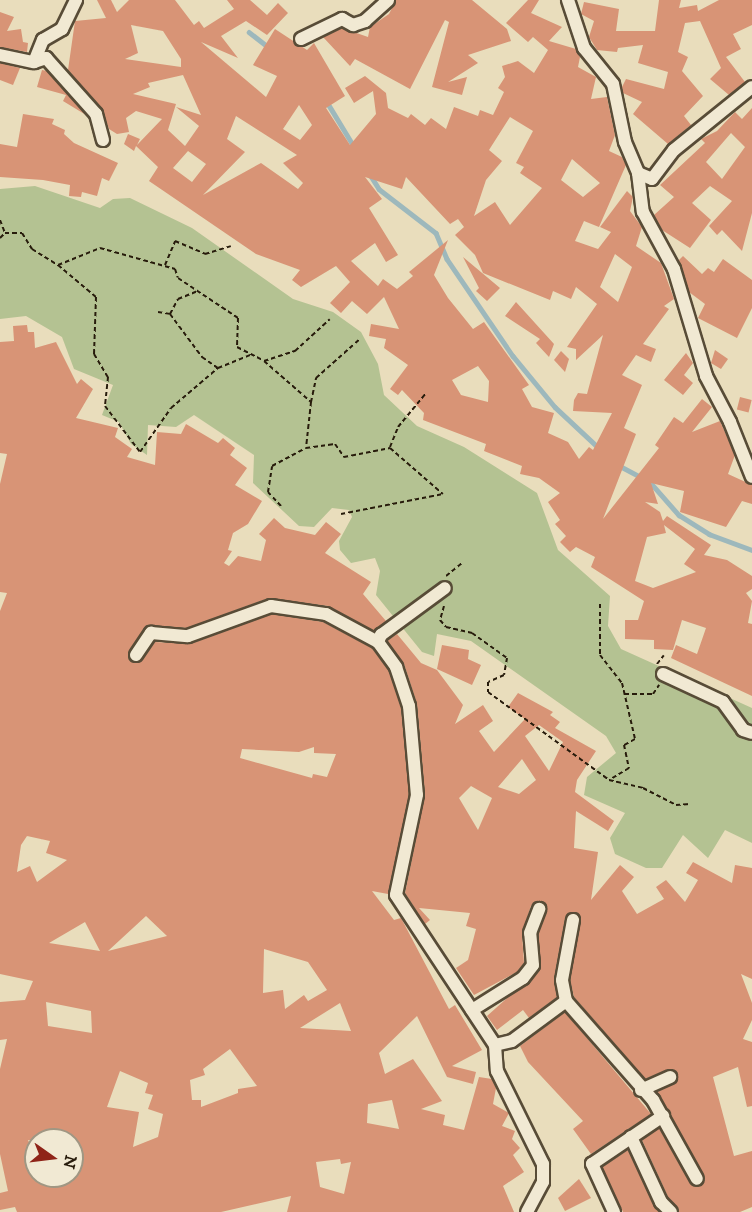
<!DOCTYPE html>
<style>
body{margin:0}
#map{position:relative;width:752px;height:1212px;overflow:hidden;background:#e9ddbc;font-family:"IM FELL DW Pica",serif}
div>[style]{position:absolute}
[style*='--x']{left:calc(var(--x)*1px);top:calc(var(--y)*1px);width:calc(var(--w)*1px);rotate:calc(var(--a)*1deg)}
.green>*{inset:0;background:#b4c292}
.stream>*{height:4.5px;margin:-2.25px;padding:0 2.25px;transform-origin:2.25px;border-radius:2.25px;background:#9db8bc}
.building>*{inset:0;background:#d89476;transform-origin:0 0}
.path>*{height:2px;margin-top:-1px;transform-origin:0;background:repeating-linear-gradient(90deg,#271b0b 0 4.5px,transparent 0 7.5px)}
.roads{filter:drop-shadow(2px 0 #584c37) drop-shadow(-2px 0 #584c37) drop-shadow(0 2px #584c37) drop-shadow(0 -2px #584c37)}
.minor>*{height:12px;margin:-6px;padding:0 6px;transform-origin:6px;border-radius:6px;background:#f1e9d3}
span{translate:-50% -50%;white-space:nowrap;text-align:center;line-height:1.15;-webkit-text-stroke:5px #f1e9d3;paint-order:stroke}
.north{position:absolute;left:24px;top:1128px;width:60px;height:60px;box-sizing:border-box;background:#f1e9d3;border:2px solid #a09783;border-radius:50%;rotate:104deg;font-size:16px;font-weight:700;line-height:24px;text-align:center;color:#271b0b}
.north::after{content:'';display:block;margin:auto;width:21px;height:27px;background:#8f2418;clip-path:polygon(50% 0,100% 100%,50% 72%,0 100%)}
</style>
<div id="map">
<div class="green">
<div style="clip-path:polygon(35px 186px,100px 208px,113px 199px,130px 198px,192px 228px,293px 299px,333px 312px,361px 332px,378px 364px,384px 395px,417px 426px,464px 447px,537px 493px,558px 550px,610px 596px,608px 626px,621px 649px,752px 708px,752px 843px,725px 830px,708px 858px,683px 835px,662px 868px,646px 868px,615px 854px,610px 838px,625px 813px,584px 795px,587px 777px,616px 753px,606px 736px,471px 641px,437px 634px,434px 656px,422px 652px,376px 595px,380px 571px,375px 558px,351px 563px,340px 550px,339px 541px,352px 517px,349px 510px,332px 508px,314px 527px,299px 526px,253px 483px,254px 455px,194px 415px,176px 427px,148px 425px,147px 455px,131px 444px,119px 422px,102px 415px,113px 385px,74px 369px,62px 337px,26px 316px,0 319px,0 189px)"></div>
</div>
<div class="stream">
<div style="--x:249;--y:32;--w:24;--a:38"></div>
<div style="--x:327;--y:102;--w:54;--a:58.7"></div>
<div style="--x:371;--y:176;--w:15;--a:58"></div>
<div style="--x:379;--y:189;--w:72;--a:37.7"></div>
<div style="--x:436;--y:233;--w:28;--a:67"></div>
<div style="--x:447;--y:259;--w:117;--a:55.8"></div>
<div style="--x:513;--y:356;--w:66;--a:50.5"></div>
<div style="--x:555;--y:407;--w:62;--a:43"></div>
<div style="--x:620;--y:466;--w:34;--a:28"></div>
<div style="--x:650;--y:482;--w:44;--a:48.7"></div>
<div style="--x:679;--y:515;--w:36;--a:32"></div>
<div style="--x:709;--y:534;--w:46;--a:20.4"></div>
</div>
<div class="building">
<div style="clip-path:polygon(evenodd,97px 0,111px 0,117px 12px,129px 0,175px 0,194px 25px,199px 21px,204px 28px,234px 9px,227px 0,250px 0,267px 15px,278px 3px,288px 13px,267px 35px,246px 21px,221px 36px,238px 58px,201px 42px,266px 97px,277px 76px,253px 65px,275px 29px,307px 50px,314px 43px,345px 96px,326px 108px,350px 145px,376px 114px,373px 91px,354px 103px,345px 88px,365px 76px,386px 93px,388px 108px,408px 118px,411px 114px,425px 125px,431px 118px,446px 129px,454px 107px,478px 116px,480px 110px,493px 115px,504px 92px,498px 88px,505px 77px,502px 66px,518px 61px,534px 73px,548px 50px,533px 37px,528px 42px,506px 23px,528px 0,539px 0,531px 13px,562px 27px,549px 41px,576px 49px,580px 57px,578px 67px,596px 77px,591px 99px,607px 97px,615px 135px,609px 151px,622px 157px,626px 165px,599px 227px,584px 221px,575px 241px,598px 249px,611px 232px,600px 227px,627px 191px,633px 197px,630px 211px,642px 227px,636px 246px,661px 263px,674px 299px,664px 306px,669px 309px,643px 344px,656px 349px,651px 362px,636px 355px,622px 375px,642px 385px,624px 428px,636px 434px,603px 519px,659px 448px,655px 445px,674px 417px,683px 423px,702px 399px,712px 407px,692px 432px,720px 421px,735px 455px,728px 474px,752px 485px,752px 504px,742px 501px,726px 527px,680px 512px,684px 491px,651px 483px,658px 504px,645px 502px,660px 512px,663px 521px,667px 516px,711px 545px,704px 555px,727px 560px,752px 576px,752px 589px,746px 593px,752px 601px,748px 623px,752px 624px,752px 696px,671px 658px,676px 645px,697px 654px,706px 628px,682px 620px,673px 650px,654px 649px,654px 640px,625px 639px,625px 620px,638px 620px,644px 601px,591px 567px,595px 557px,576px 547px,570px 552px,560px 542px,566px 536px,555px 524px,560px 520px,548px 502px,560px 493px,539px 478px,520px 474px,522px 466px,484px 451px,486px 444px,423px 420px,424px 413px,402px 390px,398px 395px,390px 389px,408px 365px,384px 348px,386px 339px,369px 336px,371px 324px,399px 329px,384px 297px,367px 314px,352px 301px,341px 313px,330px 303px,350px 282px,336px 266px,301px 287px,292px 280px,300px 270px,256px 254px,149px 181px,158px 167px,136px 146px,134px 151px,124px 144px,128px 134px,140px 139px,137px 145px,162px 119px,136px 111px,126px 118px,129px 132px,117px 134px,109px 129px,102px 109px,68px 70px,75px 21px,106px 18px,97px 0,131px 25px,163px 31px,181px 59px,181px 67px,125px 59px,138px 53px,131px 25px,97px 0,183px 75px,201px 115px,176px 107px,199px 126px,185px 146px,168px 130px,176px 104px,133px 94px,150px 87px,148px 83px,183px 75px,97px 0,299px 105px,312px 125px,300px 140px,283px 129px,299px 105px,97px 0,236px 116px,297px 155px,283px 163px,303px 183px,298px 189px,261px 163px,203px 195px,245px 152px,227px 139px,236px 116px,97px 0,510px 117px,533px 131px,516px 163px,524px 167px,520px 173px,542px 188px,510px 225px,495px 202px,474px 216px,486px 180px,502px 161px,489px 150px,510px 117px,97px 0,188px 151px,206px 164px,192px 182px,173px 168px,188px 151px,97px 0,572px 159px,600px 183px,583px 197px,561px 180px,572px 159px,97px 0,365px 177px,402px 189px,406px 177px,450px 224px,458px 219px,464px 227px,455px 235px,475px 255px,483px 273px,550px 300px,553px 291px,571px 299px,576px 287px,597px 304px,567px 347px,576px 349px,576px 360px,603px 335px,587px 394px,578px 393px,574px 400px,573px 411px,612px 413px,593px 450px,589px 447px,579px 459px,568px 442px,548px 433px,554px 413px,532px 407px,522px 389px,529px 385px,484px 322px,473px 329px,448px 298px,434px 275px,448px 240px,409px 272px,413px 276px,397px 289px,383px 279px,378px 286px,351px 261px,375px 243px,386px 262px,398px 255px,369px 208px,382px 199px,365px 177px,97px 0,615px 254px,632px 267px,618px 302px,600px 287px,615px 254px,97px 0,478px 366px,489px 381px,488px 402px,461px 395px,452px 380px,478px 366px,97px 0,664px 525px,695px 549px,684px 564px,696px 572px,653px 588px,635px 581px,647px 537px,666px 533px,664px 525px)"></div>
<div style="clip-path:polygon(396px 0,472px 0,507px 29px,511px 41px,468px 55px,478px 63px,448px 82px,467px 77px,462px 95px,432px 87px,449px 22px,445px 20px,410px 89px,355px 59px,350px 66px,323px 37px,342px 28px,368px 37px,370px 27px,389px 14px)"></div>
<div style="clip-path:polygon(659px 0,681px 0,679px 8px,697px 5px,698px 11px,719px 0,752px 0,752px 25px,733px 34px,741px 49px,726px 57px,745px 82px,729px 95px,710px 79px,721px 68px,700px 21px,685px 23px,678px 52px,688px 57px,682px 71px,703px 96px,684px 116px,691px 125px,668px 144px,633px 114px,642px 102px,623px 93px,622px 87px,626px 79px,664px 89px,668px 72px,638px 63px,643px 45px,618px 48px,617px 52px,597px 50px,589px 37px,594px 21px,581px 14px,584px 2px,619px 9px,616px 31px,655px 31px)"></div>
<div style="clip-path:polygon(0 12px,14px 17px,7px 31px,21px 29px,23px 42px,28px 43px,27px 52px,0 47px)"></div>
<div style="clip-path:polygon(0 63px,20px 68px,13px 85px,0 80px)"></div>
<div style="clip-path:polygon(42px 70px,47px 71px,86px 115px,63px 101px,66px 95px,37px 87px)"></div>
<div style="clip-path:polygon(evenodd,752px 108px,752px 213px,742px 251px,722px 230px,717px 235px,709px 226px,732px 201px,710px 186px,692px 203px,711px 220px,690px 248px,662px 230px,654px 215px,674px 197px,660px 185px,705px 143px,701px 139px,717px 131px,735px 112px,742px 119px,752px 108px,731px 133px,745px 147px,722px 179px,706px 162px,731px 133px)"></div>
<div style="clip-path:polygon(23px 114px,54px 119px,52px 124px,65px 130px,64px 134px,74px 143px,118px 163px,109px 181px,102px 178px,97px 196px,82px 192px,81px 197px,69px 196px,70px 185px,43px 180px,0 177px,0 144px,17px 147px)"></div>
<div style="clip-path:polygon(683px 256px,702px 274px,708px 268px,714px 272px,723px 259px,752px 280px,752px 308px,737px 338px,698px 318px,705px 304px,689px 292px,679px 260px)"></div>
<div style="clip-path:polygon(463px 257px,500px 288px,487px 301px,476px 291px,479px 288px)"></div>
<div style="clip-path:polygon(516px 302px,554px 344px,549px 357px,536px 343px,540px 339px,505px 316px)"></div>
<div style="clip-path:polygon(evenodd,27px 325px,28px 332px,34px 332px,35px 348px,56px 342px,77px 384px,81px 379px,93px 389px,76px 418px,118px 428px,115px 437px,132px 449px,127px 457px,155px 465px,157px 432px,181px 434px,186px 424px,218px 443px,223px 438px,235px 448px,230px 455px,247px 468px,235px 485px,262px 501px,248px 524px,233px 533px,228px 550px,232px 551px,224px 563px,229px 566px,238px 556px,261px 561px,266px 540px,259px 534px,274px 518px,285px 528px,315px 535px,326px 522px,341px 534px,325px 553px,371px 582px,363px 594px,386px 621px,374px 631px,328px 606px,269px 598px,187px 628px,148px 625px,128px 658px,140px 662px,155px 642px,190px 644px,272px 614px,323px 622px,372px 648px,389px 671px,401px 708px,409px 795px,388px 894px,372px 891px,394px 920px,401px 918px,449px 1009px,455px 1005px,482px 1050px,452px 1066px,476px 1072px,473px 1084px,447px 1077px,417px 1016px,379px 1053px,385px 1074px,413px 1059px,442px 1101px,421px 1109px,445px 1115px,443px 1125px,464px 1130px,479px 1077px,492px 1079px,496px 1088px,493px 1104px,509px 1113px,502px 1126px,515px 1131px,512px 1139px,520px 1148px,513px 1155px,524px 1172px,503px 1186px,514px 1212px,287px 1212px,291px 1196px,221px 1212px,17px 1212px,15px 1207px,0 1210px,0 1193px,8px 1191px,0 1154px,0 1069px,7px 1039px,0 1040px,0 1002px,25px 1000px,33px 981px,0 974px,0 611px,7px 593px,0 592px,0 484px,7px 454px,0 453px,0 342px,14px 341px,13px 326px,27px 325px,314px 747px,314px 753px,336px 754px,327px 777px,313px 774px,312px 778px,240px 758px,242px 749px,299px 752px,314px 747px,27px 325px,27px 836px,50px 841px,46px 853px,67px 860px,37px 882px,30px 866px,17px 872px,21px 845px,27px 836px,27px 325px,146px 916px,167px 936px,108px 951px,146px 916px,27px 325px,85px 922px,100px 951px,49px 943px,85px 922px,27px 325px,264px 949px,308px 962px,327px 990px,308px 1001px,304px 995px,285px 1009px,283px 990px,263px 993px,264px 949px,27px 325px,46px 1002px,91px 1011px,92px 1033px,48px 1026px,46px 1002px,27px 325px,340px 1003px,351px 1031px,300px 1028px,340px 1003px,27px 325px,230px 1049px,257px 1086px,238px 1089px,238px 1093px,201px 1107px,201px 1100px,192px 1100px,190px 1080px,205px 1075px,203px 1069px,230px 1049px,27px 325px,120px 1071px,148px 1083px,145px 1093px,153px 1095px,148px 1109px,163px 1114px,158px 1137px,133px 1147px,139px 1112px,107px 1107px,120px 1071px,27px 325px,392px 1100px,399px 1129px,367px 1123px,368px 1104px,392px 1100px,27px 325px,28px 1140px,72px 1140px,79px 1160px,72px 1161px,72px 1176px,36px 1176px,36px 1157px,28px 1140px,27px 325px,340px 1159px,341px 1164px,351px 1162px,344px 1194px,320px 1187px,316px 1162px,340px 1159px)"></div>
<div style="clip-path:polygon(715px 350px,728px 359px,721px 369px,711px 363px)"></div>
<div style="clip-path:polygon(561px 351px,569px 359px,565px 372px,554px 360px)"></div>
<div style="clip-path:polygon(686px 353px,693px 363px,684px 375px,693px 383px,683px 395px,664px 380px)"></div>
<div style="left:740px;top:397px;width:12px;height:13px;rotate:14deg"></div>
<div style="clip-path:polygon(evenodd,397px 634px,421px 663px,437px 670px,463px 705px,455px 724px,483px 705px,493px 721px,479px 731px,494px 752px,525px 719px,508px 707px,518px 693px,553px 712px,550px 715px,560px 722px,555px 728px,596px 751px,577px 780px,575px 792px,614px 821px,608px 831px,576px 811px,574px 848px,598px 852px,591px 900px,620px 865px,634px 877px,622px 891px,637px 914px,664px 899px,656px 887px,666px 880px,685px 902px,698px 880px,686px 873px,693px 862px,732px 883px,735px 865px,752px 868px,752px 979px,741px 974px,752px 1003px,752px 1020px,743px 1039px,752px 1042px,752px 1106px,747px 1107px,738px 1067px,713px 1077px,734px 1156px,752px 1151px,752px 1207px,740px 1212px,679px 1212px,668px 1197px,642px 1140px,659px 1128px,690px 1183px,700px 1186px,705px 1180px,657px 1092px,676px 1082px,678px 1074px,670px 1069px,645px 1079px,574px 997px,570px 980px,579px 914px,571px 912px,565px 919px,554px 979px,557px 997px,529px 1018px,523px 1010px,497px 1030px,487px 1016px,540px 969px,538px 934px,546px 904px,538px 901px,531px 906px,522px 933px,524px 963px,517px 972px,474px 995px,456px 968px,468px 960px,476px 929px,466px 926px,470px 913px,419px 908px,430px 920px,425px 924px,405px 893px,425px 794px,417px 704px,404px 664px,387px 641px,397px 634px,539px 725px,563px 742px,549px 771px,525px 736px,539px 725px,397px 634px,522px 759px,536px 780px,519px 794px,498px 787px,522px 759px,397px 634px,471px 786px,492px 798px,478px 830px,459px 798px,471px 786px)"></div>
<div style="clip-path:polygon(442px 645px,469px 650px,468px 659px,481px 665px,472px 685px,437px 669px)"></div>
<div style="clip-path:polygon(565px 1012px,651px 1114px,591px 1154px,573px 1129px,583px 1121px,528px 1062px,520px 1046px)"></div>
<div style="clip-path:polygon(628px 1150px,654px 1205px,659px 1212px,623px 1212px,602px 1167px)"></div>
<div style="clip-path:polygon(579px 1179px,591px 1198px,565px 1211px,558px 1198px)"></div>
</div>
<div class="path">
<div style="--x:0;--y:220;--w:14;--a:69"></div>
<div style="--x:5;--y:233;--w:17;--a:0"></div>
<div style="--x:22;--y:233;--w:19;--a:58"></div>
<div style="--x:32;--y:249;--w:31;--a:32"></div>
<div style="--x:58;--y:265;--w:45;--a:-22"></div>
<div style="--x:100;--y:248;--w:78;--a:15.6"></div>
<div style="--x:175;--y:269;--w:9;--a:72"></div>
<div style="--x:178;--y:278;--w:72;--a:33.7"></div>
<div style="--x:238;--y:318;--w:29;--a:92"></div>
<div style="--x:237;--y:347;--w:30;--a:27"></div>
<div style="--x:264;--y:361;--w:62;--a:41.1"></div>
<div style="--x:311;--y:402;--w:46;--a:96.2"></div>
<div style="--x:0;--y:238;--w:7;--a:-45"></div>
<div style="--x:58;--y:265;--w:50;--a:40.1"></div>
<div style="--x:96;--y:297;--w:57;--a:92"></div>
<div style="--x:94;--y:354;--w:27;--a:59"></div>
<div style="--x:108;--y:377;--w:29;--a:96"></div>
<div style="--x:105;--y:406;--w:58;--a:52.7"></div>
<div style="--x:140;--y:452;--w:54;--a:-54.8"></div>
<div style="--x:171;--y:408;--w:62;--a:-40.4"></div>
<div style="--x:165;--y:265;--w:26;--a:-67"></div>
<div style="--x:175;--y:241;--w:33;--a:23"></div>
<div style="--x:205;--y:254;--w:27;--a:-17"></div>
<div style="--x:158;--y:312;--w:12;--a:9"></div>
<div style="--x:170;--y:314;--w:54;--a:53.3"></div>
<div style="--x:202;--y:357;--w:19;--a:35"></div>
<div style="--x:218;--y:368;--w:37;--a:-22"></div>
<div style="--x:170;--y:314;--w:17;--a:-62"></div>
<div style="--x:178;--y:299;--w:22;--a:-22"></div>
<div style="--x:264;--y:361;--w:33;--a:-18"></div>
<div style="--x:295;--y:351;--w:47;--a:-42.4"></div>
<div style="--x:311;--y:402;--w:25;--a:-78"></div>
<div style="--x:316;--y:378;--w:59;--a:-41.6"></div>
<div style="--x:390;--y:447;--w:22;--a:-68"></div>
<div style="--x:398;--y:427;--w:44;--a:-50.5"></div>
<div style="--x:281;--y:506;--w:19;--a:-133"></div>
<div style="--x:268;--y:492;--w:26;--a:-81"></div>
<div style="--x:272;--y:466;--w:38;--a:-28"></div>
<div style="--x:306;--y:448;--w:29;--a:-8"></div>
<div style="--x:335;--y:444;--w:16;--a:55"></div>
<div style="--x:344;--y:457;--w:47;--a:-11.1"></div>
<div style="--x:390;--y:448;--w:70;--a:41"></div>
<div style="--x:341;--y:514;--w:104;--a:-11.1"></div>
<div style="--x:446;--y:576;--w:21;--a:-39"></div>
<div style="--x:600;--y:604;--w:51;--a:90"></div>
<div style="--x:600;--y:655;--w:36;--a:52"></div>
<div style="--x:622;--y:683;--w:57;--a:76.9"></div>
<div style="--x:635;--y:739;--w:13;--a:151"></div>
<div style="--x:624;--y:745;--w:24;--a:78"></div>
<div style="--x:629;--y:768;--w:23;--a:149"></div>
<div style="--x:444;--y:606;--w:15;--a:106"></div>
<div style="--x:440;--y:620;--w:9;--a:49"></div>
<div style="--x:446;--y:627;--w:27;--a:13"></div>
<div style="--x:472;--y:633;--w:43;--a:35.5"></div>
<div style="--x:507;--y:658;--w:17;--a:100"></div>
<div style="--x:504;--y:675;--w:17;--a:156"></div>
<div style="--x:488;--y:682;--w:10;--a:90"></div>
<div style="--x:488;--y:692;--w:150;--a:36"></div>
<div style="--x:609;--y:780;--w:35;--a:13"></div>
<div style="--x:643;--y:788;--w:37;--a:27"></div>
<div style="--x:676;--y:805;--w:14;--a:-4"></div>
<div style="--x:657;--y:664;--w:11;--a:-52"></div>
<div style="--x:625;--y:694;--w:28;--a:0"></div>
<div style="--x:653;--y:694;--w:11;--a:-56"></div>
</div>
<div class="roads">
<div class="minor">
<div style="--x:568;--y:0;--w:51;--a:71.6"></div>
<div style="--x:584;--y:48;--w:46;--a:51.1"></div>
<div style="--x:613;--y:84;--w:59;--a:78.3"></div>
<div style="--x:625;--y:142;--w:34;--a:67"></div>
<div style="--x:638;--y:173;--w:39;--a:83"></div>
<div style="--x:643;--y:212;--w:65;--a:61.5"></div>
<div style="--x:674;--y:269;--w:112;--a:73.3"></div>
<div style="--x:706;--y:376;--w:52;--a:62.4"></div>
<div style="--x:730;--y:422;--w:59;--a:68.2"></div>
<div style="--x:301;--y:39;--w:46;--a:-26"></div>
<div style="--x:342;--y:19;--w:13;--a:29"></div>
<div style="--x:353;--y:25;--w:13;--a:-18"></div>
<div style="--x:365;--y:21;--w:31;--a:-42"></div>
<div style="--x:0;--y:55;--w:35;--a:12"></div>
<div style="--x:34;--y:62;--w:13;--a:-18"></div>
<div style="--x:46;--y:58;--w:75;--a:48.2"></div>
<div style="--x:96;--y:114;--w:27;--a:75"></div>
<div style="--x:34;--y:62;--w:24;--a:-68"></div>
<div style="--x:43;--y:40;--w:22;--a:-30"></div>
<div style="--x:62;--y:29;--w:32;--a:-64"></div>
<div style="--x:638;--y:173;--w:15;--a:23"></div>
<div style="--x:652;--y:179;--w:36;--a:-53"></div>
<div style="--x:674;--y:150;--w:100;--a:-38.9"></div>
<div style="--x:378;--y:642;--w:8;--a:-67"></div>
<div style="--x:381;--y:635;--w:79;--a:-36.3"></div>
<div style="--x:136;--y:655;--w:27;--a:-56"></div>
<div style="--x:151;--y:633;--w:37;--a:5"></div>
<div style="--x:188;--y:636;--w:88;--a:-19.9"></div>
<div style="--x:271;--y:606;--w:56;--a:8.3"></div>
<div style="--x:326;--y:614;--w:59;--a:28.3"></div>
<div style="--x:378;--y:642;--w:31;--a:54"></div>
<div style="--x:396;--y:667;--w:41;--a:71.6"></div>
<div style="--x:409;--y:706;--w:89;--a:84.9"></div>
<div style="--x:417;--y:795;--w:102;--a:101.9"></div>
<div style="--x:396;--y:895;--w:180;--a:56.6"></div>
<div style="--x:495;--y:1045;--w:26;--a:86"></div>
<div style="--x:497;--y:1071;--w:104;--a:63.7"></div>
<div style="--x:543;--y:1164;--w:18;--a:90"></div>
<div style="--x:543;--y:1182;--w:34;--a:118"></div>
<div style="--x:663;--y:674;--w:66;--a:25"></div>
<div style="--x:723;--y:702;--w:34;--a:54"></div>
<div style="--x:743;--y:730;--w:9;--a:18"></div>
<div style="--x:566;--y:1001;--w:21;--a:-101"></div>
<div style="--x:562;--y:980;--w:61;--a:-79.6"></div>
<div style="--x:472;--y:1010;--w:60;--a:-32.1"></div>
<div style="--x:523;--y:978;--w:16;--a:-52"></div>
<div style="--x:533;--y:965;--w:32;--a:-95"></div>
<div style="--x:530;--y:933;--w:26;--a:-69"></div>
<div style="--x:495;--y:1045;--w:17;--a:-13"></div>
<div style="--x:512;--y:1041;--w:67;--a:-36.5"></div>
<div style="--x:566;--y:1001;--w:132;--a:48.7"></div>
<div style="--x:653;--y:1100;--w:90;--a:60.9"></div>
<div style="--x:641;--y:1090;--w:32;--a:-24"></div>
<div style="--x:631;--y:1137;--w:72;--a:65.2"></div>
<div style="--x:661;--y:1202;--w:14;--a:45"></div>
<div style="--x:614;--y:1212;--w:53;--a:-114.6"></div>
<div style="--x:592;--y:1164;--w:86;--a:-34.1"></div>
</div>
</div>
<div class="north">N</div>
</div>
